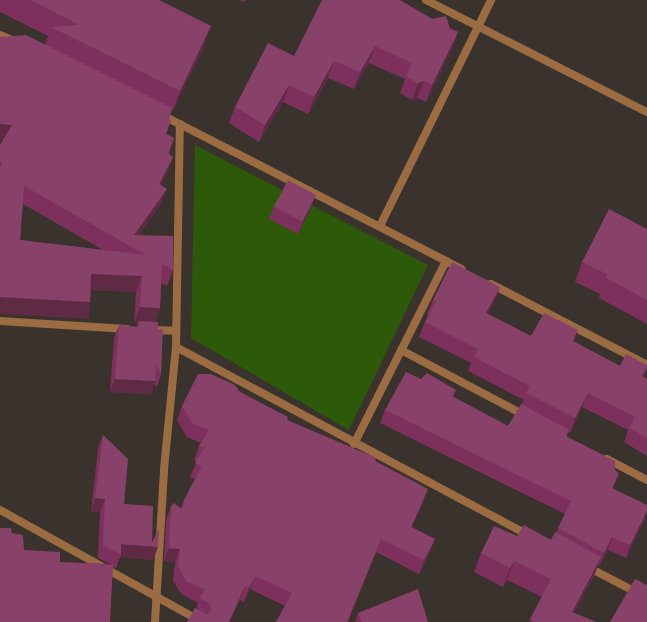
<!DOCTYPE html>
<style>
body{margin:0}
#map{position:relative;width:647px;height:622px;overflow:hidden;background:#3a322d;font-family:"Alegreya Sans",sans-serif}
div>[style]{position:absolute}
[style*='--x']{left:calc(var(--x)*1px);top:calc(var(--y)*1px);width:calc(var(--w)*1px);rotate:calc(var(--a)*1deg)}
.green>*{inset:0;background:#2d5a08}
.minor>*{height:8px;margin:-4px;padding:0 4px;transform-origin:4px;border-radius:4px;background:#9b6c41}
.wall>*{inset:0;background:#7e305d}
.shaded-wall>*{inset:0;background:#5f2a44;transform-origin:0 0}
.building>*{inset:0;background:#884269;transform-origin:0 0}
span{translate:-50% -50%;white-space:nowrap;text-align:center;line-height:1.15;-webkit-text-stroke:3.5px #3a322d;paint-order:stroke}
</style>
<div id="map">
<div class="green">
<div style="clip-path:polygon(195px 145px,428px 265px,349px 430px,191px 338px)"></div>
</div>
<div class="minor">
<div style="--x:426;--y:0;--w:248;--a:26.9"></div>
<div style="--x:0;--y:35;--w:15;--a:23"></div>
<div style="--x:160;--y:114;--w:339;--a:27.2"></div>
<div style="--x:380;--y:226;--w:252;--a:-63.8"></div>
<div style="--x:491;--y:284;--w:176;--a:27.4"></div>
<div style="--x:0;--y:321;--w:127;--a:3.6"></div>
<div style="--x:153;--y:330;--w:23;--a:2"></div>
<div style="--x:176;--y:347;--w:401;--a:28.1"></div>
<div style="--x:401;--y:350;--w:141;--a:27.8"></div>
<div style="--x:354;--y:444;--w:205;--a:-63.3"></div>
<div style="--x:607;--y:459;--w:45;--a:27.7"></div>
<div style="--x:0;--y:510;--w:231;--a:29"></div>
<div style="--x:586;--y:566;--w:69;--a:27.7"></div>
<div style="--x:155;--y:622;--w:153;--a:-86.6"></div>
<div style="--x:164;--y:469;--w:123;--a:-84.4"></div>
<div style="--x:176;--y:347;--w:223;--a:-89"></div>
</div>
<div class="wall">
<div style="clip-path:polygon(evenodd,0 0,159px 0,203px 49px,171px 114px,170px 114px,166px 134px,174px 138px,169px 154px,173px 157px,167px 173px,161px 185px,161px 204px,139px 235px,173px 270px,167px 286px,161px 283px,160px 308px,155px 322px,158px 329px,161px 374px,157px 387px,154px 384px,151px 394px,110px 392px,114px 338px,119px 325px,137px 327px,138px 323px,134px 323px,136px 292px,91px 290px,90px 302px,84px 318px,0 314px,0 145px,3px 140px,0 140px,0 37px,45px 45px,48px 36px,0 12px,0 0,23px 204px,103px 250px,20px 240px,23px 204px)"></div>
<div style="clip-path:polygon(240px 0,246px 0,244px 2px)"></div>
<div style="clip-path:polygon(401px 1px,432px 19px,458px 32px,452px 49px,426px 102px,417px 98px,412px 100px,400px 93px,405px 79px,369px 63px,354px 89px,328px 78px,308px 114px,283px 102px,259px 142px,229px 123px,235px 107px,294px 56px)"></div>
<div style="clip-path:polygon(274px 206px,311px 208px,298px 234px,269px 219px)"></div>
<div style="clip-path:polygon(647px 229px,647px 324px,599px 298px,600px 294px,575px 282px,582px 262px)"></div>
<div style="clip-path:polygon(433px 300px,495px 301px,488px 314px,531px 336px,574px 342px,620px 366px,647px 370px,644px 377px,647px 379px,647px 456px,624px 442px,628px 430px,582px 407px,570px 433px,568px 432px,567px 437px,614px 487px,613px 488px,645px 519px,626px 558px,608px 550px,599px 566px,598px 565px,594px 576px,574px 613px,596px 622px,529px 622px,542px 597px,507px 580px,503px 587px,474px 572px,481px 553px,517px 536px,551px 540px,556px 533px,565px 514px,380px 423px,385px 410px,421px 379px,456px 390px,453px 397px,508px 426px,522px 404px,524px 400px,468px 371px,471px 363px,419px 337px,425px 322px,428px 315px,427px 314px)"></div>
<div style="clip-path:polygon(240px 392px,287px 420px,376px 458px,375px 461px,423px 503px,412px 527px,435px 539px,430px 552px,419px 574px,376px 552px,348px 622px,276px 622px,285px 606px,250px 589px,244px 602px,240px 600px,187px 622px,196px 609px,198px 603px,181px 594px,173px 581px,175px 562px,164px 561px,166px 520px,171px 506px,181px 508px,184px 500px,195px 479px,190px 477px,197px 461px,194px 460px,199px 446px,201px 443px,187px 437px,177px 420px,182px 406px)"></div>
<div style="clip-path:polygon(103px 435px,124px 504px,153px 560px,120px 557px,116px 568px,113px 567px,0 622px,12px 533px,24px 550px,60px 562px,110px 564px,98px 558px,100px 512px,91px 512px,98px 448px)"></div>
<div style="clip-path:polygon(358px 613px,428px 622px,355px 622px)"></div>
</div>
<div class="shaded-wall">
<div style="clip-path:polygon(211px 26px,203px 49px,171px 114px,180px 91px)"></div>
<div style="clip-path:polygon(458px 32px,452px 49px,426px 102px,432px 85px)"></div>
<div style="clip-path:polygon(375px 46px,369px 63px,354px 89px,360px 72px)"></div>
<div style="clip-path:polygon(334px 61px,328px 78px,308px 114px,314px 97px)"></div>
<div style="clip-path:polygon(424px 81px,417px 98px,412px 100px,418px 83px)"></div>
<div style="clip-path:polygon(289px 85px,283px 102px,259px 142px,265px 125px)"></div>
<div style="clip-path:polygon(0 124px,12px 125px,6px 141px,0 140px)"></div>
<div style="clip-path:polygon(173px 157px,167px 173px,153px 200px,159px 184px)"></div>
<div style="clip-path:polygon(167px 189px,161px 204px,131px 246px,134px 235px)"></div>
<div style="clip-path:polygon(316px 195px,311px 208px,298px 234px,303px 221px)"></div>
<div style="clip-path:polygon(91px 274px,142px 276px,136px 292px,86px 290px)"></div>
<div style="clip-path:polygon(500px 287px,495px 301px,481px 328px,486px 313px)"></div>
<div style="left:0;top:297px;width:90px;height:17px;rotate:3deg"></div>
<div style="clip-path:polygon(140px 307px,160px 308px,154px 324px,139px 321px,138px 323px,134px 323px)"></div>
<div style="clip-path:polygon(578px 330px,573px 345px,573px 341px)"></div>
<div style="clip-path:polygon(647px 368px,647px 370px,643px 380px,642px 376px)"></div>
<div style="clip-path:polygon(115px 379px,155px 381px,151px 394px,110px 392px)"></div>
<div style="clip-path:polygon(588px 393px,582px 407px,570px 433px,575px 418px)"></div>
<div style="clip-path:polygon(619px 474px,614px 487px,607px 501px,612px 488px)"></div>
<div style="clip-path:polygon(428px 489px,423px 503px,406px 540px,411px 527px)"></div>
<div style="clip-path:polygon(95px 498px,105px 499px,100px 512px,91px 512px)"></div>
<div style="clip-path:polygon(647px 511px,645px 519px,626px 558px,630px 545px)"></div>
<div style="clip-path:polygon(612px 537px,608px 550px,599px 566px,604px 553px)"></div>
<div style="clip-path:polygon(381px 539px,376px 552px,348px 622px,347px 622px)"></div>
<div style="clip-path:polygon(435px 539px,430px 552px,419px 574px,424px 560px)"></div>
<div style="clip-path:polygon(121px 544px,158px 547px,153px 560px,120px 557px,121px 555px)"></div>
<div style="clip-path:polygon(169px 548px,180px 549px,175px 562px,164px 561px)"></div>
<div style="clip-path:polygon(601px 557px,594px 576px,569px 622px,572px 612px)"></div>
<div style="clip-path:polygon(514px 561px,507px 580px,503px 587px,510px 568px)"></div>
<div style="clip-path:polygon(255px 576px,250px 589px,244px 602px,249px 588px)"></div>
<div style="clip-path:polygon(245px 586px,240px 600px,230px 622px,229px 622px)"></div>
</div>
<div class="building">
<div style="clip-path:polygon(31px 0,159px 0,211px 26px,180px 91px,51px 27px,79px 25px)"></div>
<div style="clip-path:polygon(322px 0,400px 0,432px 19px,446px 16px,450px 29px,458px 32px,432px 85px,424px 81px,418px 83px,406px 76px,412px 63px,375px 46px,360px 72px,334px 61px,314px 97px,289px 85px,265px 125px,235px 107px,268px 43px,294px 56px)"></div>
<div style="clip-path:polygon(evenodd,26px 35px,172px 108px,168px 118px,171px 120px,166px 134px,174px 138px,168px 153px,173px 157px,159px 184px,167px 189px,134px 235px,173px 236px,173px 270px,162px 264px,160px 308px,140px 307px,142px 276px,91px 274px,90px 302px,0 297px,0 168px,3px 162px,0 161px,0 145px,12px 125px,0 124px,0 37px,26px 35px,24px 186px,146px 255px,20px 240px,24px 186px)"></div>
<div style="left:288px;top:180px;width:32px;height:30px;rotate:28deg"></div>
<div style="clip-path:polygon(609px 209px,647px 229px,647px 300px,606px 278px,607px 274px,582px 262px)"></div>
<div style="clip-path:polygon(452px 262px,500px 287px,486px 313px,531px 336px,544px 313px,578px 330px,573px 341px,620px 366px,626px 354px,647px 365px,647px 368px,642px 376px,647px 379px,647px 438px,629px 428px,635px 417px,588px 393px,575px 418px,526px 393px,530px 386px,474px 357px,478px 349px,425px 322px,436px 302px,433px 300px)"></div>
<div style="clip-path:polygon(139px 321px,158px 322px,158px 329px,163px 329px,161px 374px,156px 365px,155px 381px,115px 379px,119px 325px,138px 327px)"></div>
<div style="clip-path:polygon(406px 372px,421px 379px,427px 373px,456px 390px,452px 396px,508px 426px,521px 404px,569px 430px,566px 436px,615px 461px,615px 470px,619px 474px,612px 488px,647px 505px,647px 511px,630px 545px,612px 537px,604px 553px,558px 528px,571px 501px,385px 410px)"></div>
<div style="clip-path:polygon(198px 374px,211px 374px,235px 385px,240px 392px,288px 417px,287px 420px,376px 458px,375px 461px,428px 489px,411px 527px,435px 539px,424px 560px,381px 539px,347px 622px,276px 622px,292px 593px,255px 576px,249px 588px,245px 586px,229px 622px,187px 622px,195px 608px,207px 614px,212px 609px,210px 604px,200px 598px,205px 590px,186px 581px,178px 567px,180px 549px,169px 548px,171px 506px,174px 503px,180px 508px,183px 508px,184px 500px,202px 466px,195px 463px,204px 448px,199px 446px,209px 430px,192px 423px,182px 406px)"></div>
<div style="clip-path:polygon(103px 435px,128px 459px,124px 504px,153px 506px,152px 542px,159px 529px,158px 547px,121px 544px,121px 555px,103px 545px,105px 499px,95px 498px)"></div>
<div style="clip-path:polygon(524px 525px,551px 540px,555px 532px,601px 557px,572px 612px,596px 622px,535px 622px,530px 619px,551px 579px,514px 561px,510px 568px,481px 553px,494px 526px,517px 536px)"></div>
<div style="clip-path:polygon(0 528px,11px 528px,12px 533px,23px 535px,24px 550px,60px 552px,60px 562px,113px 565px,110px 622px,0 622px)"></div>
<div style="clip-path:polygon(635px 579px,647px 585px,647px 622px,610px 622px)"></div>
<div style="clip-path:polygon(418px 589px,428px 622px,362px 622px,358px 613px)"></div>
</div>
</div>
